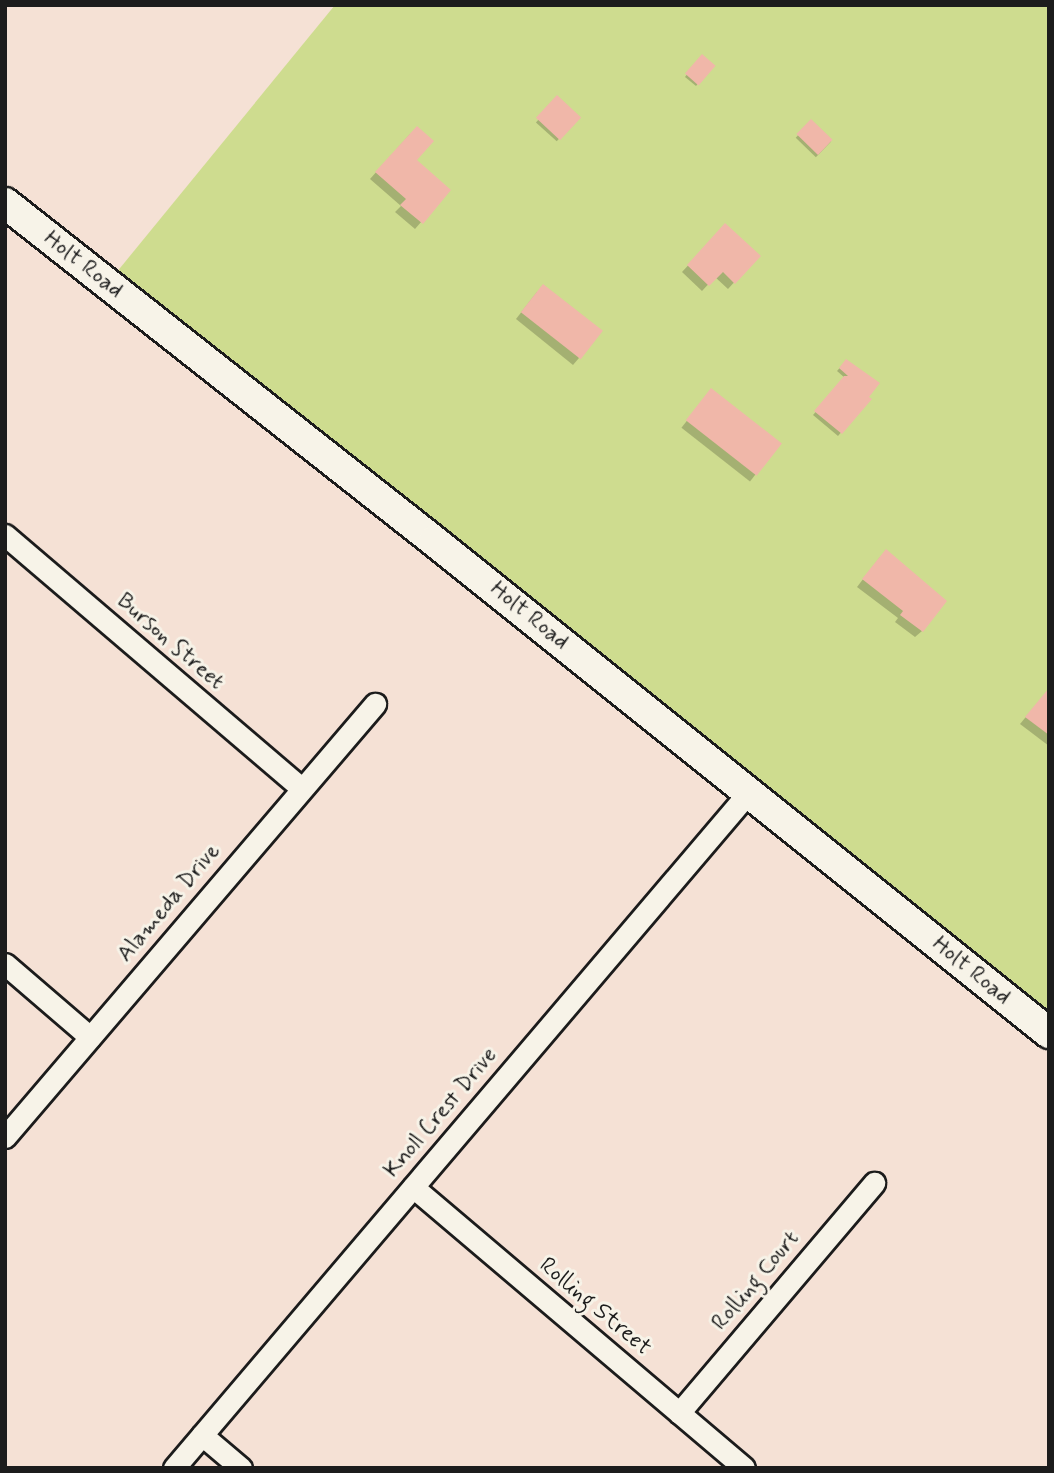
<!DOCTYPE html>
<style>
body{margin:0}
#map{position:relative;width:1054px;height:1473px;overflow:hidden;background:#f5e1d5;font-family:Mynerve,sans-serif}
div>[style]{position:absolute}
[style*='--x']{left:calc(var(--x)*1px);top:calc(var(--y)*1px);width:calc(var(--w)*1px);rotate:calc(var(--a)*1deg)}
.green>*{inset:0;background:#cedc8f}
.shadow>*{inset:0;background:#0003;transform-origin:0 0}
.building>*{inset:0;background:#f0b7a9;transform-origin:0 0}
.roads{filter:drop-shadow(2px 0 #1c1c1c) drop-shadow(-2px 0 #1c1c1c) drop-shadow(0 2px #1c1c1c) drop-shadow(0 -2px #1c1c1c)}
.minor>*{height:21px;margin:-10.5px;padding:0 10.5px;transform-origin:10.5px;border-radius:10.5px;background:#f7f3e8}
.secondary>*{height:30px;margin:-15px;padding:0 15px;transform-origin:15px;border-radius:15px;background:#f7f3e8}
span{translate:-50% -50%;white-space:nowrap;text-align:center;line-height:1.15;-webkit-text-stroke:6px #f7f3e8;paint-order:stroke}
.street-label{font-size:23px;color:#1c1c1c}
.frame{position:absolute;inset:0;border:7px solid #1c1c1c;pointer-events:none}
</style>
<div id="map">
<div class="green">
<div style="clip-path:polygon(335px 5px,1049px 5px,1049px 1034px,107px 284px)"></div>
</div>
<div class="shadow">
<div style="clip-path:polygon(699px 59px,713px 66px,696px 86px,685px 77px)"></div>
<div style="left:558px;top:98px;width:28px;height:33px;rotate:42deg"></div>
<div style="left:811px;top:122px;width:28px;height:22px;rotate:44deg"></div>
<div style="clip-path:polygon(410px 134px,415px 160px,449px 190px,415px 229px,395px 212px,401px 206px,370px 179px)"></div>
<div style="clip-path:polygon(719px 232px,758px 256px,728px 289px,715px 277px,702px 291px,682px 272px)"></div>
<div style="clip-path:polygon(537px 292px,579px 358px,573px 365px,516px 319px)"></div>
<div style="clip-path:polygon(846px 361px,869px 399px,838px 436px,813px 415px,845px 378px,837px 371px)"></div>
<div style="left:711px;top:390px;width:87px;height:48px;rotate:38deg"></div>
<div style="clip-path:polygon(880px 557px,922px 631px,915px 637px,895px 622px,898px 618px,857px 587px)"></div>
<div style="clip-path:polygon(1049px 689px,1049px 746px,1020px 724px)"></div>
</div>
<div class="building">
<div style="left:702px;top:54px;width:18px;height:26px;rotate:41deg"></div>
<div style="left:557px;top:95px;width:33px;height:31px;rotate:43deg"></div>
<div style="left:811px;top:119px;width:30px;height:21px;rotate:44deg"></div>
<div style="clip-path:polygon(417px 126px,434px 141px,417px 160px,451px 190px,423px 224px,400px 205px,406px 199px,375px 172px)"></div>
<div style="clip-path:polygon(725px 223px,761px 256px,735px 284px,723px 272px,709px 286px,687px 265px)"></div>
<div style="left:543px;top:284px;width:76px;height:36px;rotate:38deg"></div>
<div style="clip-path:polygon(846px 359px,880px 383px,869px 397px,872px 399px,842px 434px,814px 411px,844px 376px,848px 376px,839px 368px)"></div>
<div style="left:711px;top:388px;width:90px;height:41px;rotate:38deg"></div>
<div style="clip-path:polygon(886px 549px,947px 601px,923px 632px,900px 615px,903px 611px,862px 579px)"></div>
<div style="clip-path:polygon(1049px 688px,1049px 735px,1025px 717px)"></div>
</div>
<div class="roads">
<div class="minor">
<div style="--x:5;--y:535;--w:389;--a:40.5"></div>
<div style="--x:5;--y:964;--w:112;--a:40.7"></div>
<div style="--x:5;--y:1137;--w:570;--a:-49.49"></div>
<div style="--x:413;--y:1187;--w:434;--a:40.3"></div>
<div style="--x:679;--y:1413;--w:302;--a:-49.7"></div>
<div style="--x:202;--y:1435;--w:51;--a:40.2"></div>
<div style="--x:174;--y:1468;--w:887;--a:-49.62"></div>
</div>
<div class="secondary">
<div style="--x:5;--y:203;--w:546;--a:38.23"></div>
<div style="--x:434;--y:541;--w:788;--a:38.66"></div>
</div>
</div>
<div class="street-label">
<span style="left:83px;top:265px;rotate:38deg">Holt Road</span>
<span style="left:529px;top:616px;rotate:39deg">Holt Road</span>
<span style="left:170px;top:642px;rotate:41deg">Burson Street</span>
<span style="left:169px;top:903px;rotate:-50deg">Alameda Drive</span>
<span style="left:971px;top:971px;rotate:39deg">Holt Road</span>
<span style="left:441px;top:1113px;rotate:-50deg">Knoll Crest Drive</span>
<span style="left:756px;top:1281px;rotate:-50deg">Rolling Court</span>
<span style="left:595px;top:1307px;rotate:40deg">Rolling Street</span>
</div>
<div class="frame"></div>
</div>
